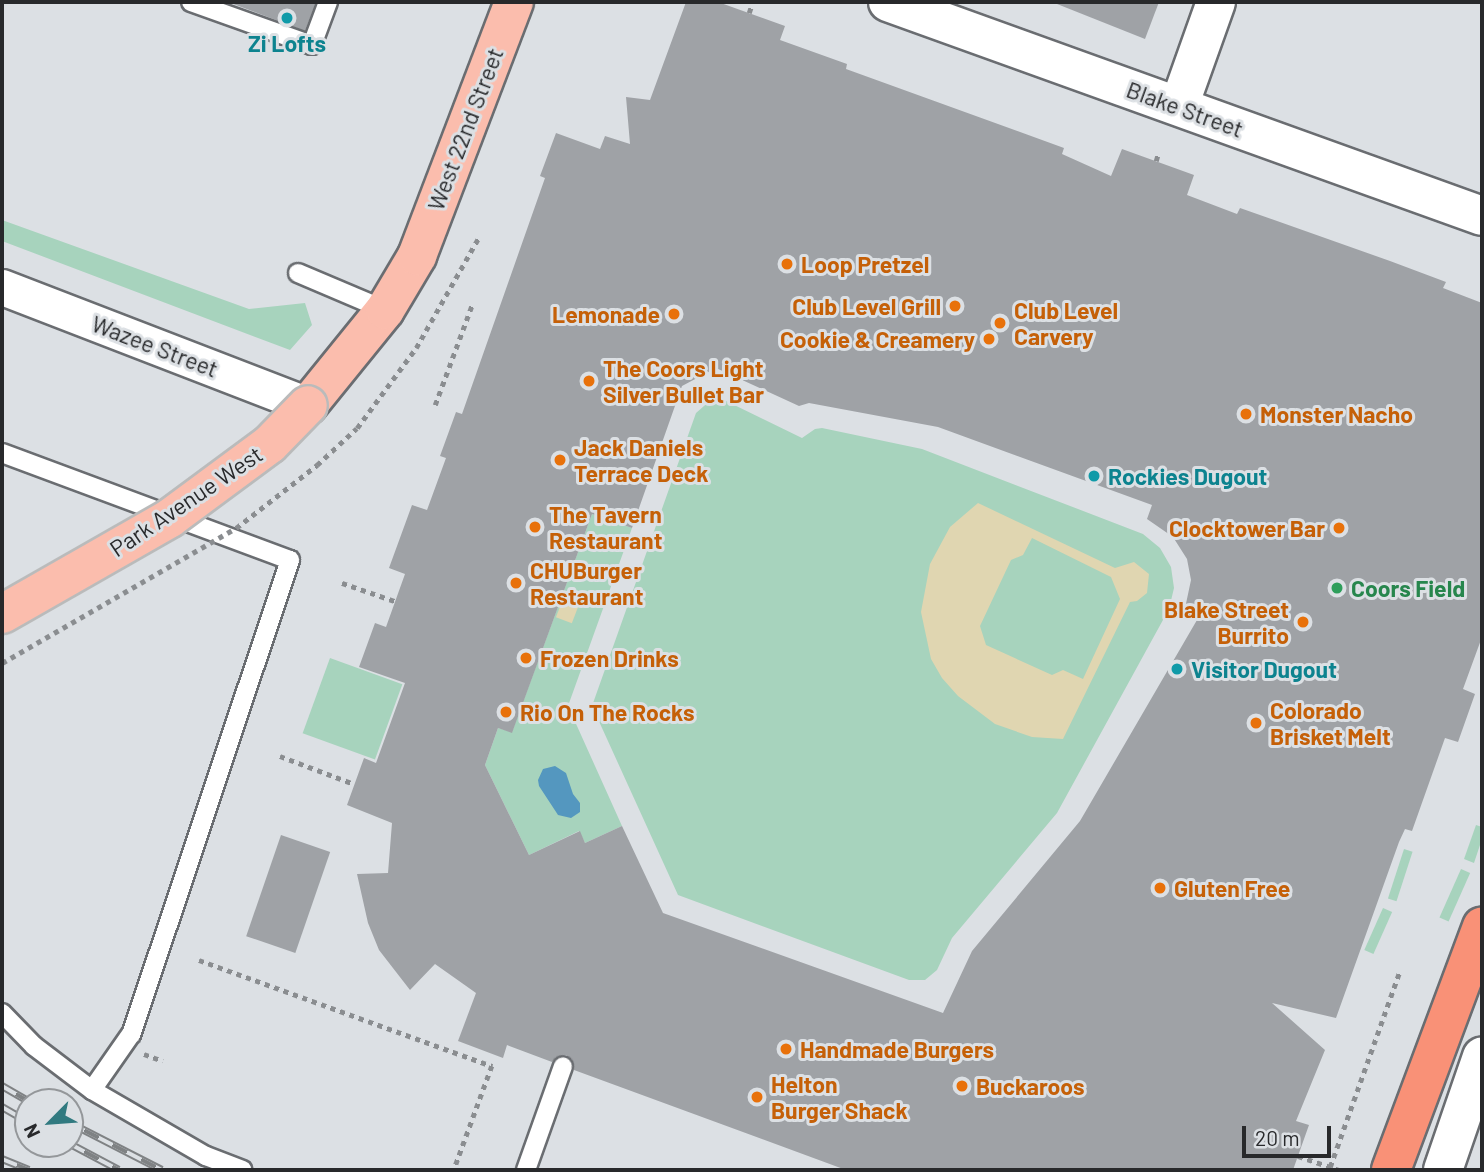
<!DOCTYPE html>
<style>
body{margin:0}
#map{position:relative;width:1484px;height:1172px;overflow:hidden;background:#dce0e4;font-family:Barlow,sans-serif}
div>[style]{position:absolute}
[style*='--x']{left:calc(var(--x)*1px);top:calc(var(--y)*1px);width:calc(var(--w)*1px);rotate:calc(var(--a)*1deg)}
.green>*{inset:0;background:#a7d3bd;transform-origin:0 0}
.sand>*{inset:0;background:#e0d6b1;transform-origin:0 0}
.water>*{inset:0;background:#5497bf}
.building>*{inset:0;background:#9fa2a6;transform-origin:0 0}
.path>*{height:4.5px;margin-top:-2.25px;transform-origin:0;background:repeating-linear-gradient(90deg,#8a8d90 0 5px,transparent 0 10px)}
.roads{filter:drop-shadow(2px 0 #6a6d71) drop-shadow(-2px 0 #6a6d71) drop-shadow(0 2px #6a6d71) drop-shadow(0 -2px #6a6d71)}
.lane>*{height:18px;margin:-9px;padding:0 9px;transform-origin:9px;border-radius:9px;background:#fff}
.street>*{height:35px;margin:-17.5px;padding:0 17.5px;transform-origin:17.5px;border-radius:17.5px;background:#fff}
.secondary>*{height:38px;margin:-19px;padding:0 19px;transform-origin:19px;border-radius:19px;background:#fff}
.primary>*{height:38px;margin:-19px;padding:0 19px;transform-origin:19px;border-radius:19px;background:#fbbdad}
.highway>*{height:38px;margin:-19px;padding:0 19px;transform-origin:19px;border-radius:19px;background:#f99177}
.rail>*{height:8px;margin-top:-4px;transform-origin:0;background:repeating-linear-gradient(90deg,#dce0e4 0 16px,#7f8284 0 32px);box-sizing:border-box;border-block:2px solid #7f8284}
.path-bridge>*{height:4.5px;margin-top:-2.25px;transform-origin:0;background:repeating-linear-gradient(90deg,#8a8d90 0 5px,transparent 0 10px)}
.bridges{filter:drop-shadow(2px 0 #babbbb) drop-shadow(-2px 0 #babbbb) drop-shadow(0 2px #babbbb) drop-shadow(0 -2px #babbbb)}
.primary-bridge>*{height:38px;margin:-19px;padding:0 19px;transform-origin:19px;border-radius:19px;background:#fbbdad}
.dots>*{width:19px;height:19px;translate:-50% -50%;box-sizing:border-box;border:4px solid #dce0e4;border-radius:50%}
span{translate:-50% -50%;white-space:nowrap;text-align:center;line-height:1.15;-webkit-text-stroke:6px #dce0e4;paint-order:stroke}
.culture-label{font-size:23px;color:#0d838f;font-weight:700}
.left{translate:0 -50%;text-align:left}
.street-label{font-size:23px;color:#28292b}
.food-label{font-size:23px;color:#c56008;font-weight:700}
.right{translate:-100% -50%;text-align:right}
.leisure-label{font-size:23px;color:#27864d;font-weight:700}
.frame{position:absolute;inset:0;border:4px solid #28292b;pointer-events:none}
.north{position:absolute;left:14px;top:1088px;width:70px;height:70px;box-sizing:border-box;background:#dce0e4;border:2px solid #94979a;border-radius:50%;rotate:245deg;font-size:19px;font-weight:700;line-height:28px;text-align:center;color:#28292b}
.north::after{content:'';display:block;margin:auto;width:24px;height:32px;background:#317a80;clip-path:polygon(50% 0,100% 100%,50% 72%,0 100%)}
.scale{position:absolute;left:1242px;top:1126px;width:89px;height:32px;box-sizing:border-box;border:4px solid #28292b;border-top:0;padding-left:9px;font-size:21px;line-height:24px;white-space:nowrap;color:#28292b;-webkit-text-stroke:5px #dce0e4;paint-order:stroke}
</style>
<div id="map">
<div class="green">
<div style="clip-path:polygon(2px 220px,249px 309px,305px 303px,312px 325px,290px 350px,2px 241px)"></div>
<div style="clip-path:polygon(712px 399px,722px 399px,802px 438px,815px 429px,822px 428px,922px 449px,1143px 534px,1160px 548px,1171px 567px,1174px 588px,1169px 609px,1057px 813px,952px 938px,937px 970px,925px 980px,909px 980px,678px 895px,592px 706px,696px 413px)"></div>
<div style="clip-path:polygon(592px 514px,632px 528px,568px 706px,622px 826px,585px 843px,579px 831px,529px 855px,485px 765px,498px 728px,512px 732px)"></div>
<div style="left:330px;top:658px;width:77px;height:80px;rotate:20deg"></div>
<div style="clip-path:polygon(1476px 825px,1482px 827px,1482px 839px,1474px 863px,1464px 859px)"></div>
<div style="left:1404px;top:849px;width:9px;height:52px;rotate:18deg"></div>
<div style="left:1461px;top:869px;width:10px;height:53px;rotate:24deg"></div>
<div style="left:1383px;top:908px;width:10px;height:46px;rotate:24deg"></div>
</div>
<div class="sand">
<div style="clip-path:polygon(evenodd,978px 503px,1115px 568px,1134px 562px,1149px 574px,1147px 593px,1137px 601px,1130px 602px,1063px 739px,1032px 737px,995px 724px,958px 696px,942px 678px,931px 659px,921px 612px,930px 564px,950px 527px,978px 503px,1032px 538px,1111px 577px,1120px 599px,1083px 679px,1063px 670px,1052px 675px,986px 645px,980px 626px,1011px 560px,1023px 555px,1032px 538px)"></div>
<div style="left:566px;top:591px;width:17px;height:28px;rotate:21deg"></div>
</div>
<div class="water">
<div style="clip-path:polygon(555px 766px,566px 773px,573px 794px,580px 803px,580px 812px,571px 818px,558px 815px,539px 786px,538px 780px,543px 769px)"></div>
</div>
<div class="building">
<div style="clip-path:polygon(228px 2px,316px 2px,305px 31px)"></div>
<div style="clip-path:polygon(evenodd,686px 2px,718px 2px,785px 26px,780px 40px,847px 64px,846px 69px,1064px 148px,1062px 154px,1111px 176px,1122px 149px,1194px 175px,1187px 195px,1237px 214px,1240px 208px,1390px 261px,1446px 282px,1443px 288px,1482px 303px,1482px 637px,1463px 689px,1475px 694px,1458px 742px,1445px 738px,1412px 831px,1405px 829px,1399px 842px,1336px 1018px,1272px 1003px,1325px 1050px,1296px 1121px,1309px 1125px,1293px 1170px,846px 1170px,574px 1070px,572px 1059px,566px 1055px,556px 1057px,552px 1062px,507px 1045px,503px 1058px,458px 1041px,476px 993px,435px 964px,410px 990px,379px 950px,368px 923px,357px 874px,388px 873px,392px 823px,347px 805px,364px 758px,376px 763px,405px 683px,359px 667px,375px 623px,386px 627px,405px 574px,389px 568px,412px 505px,427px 510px,446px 458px,440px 456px,456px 412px,462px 414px,545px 178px,540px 176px,556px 133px,600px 149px,605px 136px,630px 144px,626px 97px,650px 100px,686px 2px,716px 368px,799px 406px,809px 403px,938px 427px,1152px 505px,1147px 519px,1173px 537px,1187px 559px,1191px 580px,1184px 613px,1197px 620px,1080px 821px,972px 951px,943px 1013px,663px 913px,622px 826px,585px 843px,580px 831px,529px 855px,485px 765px,498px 728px,512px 733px,592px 514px,632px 528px,682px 386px,716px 368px)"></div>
<div style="clip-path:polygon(1052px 2px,1159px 2px,1145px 39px)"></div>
<div style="left:281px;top:835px;width:52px;height:107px;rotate:19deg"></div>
</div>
<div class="path">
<div style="--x:749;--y:13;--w:9;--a:-72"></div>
<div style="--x:1156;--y:161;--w:7;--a:-74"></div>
<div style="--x:435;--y:405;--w:107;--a:-69.7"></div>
<div style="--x:357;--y:428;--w:99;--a:-53.6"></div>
<div style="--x:416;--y:348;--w:128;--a:-60.4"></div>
<div style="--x:342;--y:583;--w:56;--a:18.8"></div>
<div style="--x:280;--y:756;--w:79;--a:20.7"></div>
<div style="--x:199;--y:960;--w:312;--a:19.9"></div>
<div style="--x:492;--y:1066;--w:111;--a:110.1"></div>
<div style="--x:144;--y:1054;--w:20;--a:20"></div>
<div style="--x:1298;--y:1156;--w:43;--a:18.9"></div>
<div style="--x:1330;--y:1167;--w:209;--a:-70.4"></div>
</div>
<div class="roads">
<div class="lane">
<div style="--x:191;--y:2;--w:128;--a:19.6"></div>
<div style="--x:312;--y:45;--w:46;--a:-69.6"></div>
<div style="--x:298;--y:273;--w:95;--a:23"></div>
<div style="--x:2;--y:453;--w:307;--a:20.4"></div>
<div style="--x:290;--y:560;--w:500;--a:108.5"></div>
<div style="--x:131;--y:1034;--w:68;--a:124.9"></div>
<div style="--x:2;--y:1013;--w:46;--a:45.9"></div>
<div style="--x:34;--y:1046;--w:73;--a:37.2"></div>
<div style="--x:92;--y:1090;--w:132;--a:30.1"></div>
<div style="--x:206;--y:1156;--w:39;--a:21"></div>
<div style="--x:526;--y:1170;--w:110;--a:-70.4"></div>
</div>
<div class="street">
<div style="--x:2;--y:287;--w:328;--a:21.1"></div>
</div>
<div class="secondary">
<div style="--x:888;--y:2;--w:631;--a:19.81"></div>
<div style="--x:1179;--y:106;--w:110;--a:-70.4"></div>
<div style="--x:1443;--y:1170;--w:120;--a:-71"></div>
</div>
<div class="primary">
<div style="--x:308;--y:405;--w:122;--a:-51"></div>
<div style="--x:385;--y:310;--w:63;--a:-59.3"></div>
<div style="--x:417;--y:256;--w:272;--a:-69.1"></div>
</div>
<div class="highway">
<div style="--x:1391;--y:1170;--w:260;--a:-69.5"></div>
</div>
</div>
<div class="rail">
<div style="--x:2;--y:1086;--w:32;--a:30"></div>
<div style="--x:2;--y:1107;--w:30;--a:30"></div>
<div style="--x:70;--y:1123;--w:103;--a:27.1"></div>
<div style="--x:70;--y:1144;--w:55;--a:28"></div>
<div style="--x:2;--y:1159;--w:29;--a:22"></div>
</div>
<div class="path-bridge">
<div style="--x:2;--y:663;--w:270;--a:-30"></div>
<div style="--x:236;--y:528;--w:103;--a:-37.9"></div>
<div style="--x:317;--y:465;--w:54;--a:-42.8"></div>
</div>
<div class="bridges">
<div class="primary-bridge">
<div style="--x:2;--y:614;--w:193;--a:-29.7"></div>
<div style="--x:170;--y:518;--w:124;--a:-36.5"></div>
<div style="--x:270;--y:444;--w:54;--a:-45.7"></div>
</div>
</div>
<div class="dots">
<div style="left:287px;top:18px;background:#0f9aa8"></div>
<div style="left:787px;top:264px;background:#e8710a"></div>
<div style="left:955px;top:306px;background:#e8710a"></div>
<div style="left:674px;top:314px;background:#e8710a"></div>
<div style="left:1000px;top:323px;background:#e8710a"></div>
<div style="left:989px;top:339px;background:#e8710a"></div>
<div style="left:589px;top:381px;background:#e8710a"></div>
<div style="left:1246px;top:414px;background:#e8710a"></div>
<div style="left:560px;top:460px;background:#e8710a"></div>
<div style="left:1094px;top:476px;background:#0f9aa8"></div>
<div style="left:535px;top:527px;background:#e8710a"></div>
<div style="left:1339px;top:528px;background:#e8710a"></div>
<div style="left:516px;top:583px;background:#e8710a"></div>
<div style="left:1337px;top:588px;background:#2e9e5b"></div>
<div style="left:1303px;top:622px;background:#e8710a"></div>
<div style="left:526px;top:658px;background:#e8710a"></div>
<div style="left:1177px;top:669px;background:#0f9aa8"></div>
<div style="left:506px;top:712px;background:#e8710a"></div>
<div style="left:1256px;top:723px;background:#e8710a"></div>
<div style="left:1160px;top:888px;background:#e8710a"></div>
<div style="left:786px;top:1049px;background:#e8710a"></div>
<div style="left:962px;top:1086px;background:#e8710a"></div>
<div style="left:757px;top:1097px;background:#e8710a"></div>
</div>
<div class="culture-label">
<span style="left:287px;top:43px">Zi Lofts</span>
<span class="left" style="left:1108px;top:476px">Rockies Dugout</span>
<span class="left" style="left:1191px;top:669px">Visitor Dugout</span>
</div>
<div class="street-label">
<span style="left:1185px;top:109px;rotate:20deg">Blake Street</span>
<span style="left:465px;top:129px;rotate:-69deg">West 22nd Street</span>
<span style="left:155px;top:346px;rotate:21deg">Wazee Street</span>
<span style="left:186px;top:501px;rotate:-34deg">Park Avenue West</span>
</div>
<div class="food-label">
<span class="left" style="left:801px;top:264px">Loop Pretzel</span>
<span class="right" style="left:941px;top:306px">Club Level Grill</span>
<span class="left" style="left:1014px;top:323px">Club Level<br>Carvery</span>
<span class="right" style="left:660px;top:314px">Lemonade</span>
<span class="right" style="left:975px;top:339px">Cookie &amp; Creamery</span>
<span class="left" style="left:603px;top:381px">The Coors Light<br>Silver Bullet Bar</span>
<span class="left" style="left:1260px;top:414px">Monster Nacho</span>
<span class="left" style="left:574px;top:460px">Jack Daniels<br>Terrace Deck</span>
<span class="left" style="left:549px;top:527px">The Tavern<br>Restaurant</span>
<span class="right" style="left:1325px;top:528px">Clocktower Bar</span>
<span class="left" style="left:530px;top:583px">CHUBurger<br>Restaurant</span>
<span class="right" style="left:1289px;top:622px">Blake Street<br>Burrito</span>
<span class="left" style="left:540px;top:658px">Frozen Drinks</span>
<span class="left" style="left:1270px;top:723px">Colorado<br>Brisket Melt</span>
<span class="left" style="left:520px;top:712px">Rio On The Rocks</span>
<span class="left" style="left:1174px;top:888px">Gluten Free</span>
<span class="left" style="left:800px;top:1049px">Handmade Burgers</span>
<span class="left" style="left:771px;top:1097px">Helton<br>Burger Shack</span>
<span class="left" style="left:976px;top:1086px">Buckaroos</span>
</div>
<div class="leisure-label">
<span class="left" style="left:1351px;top:588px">Coors Field</span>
</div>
<div class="frame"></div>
<div class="north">N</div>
<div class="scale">20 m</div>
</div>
